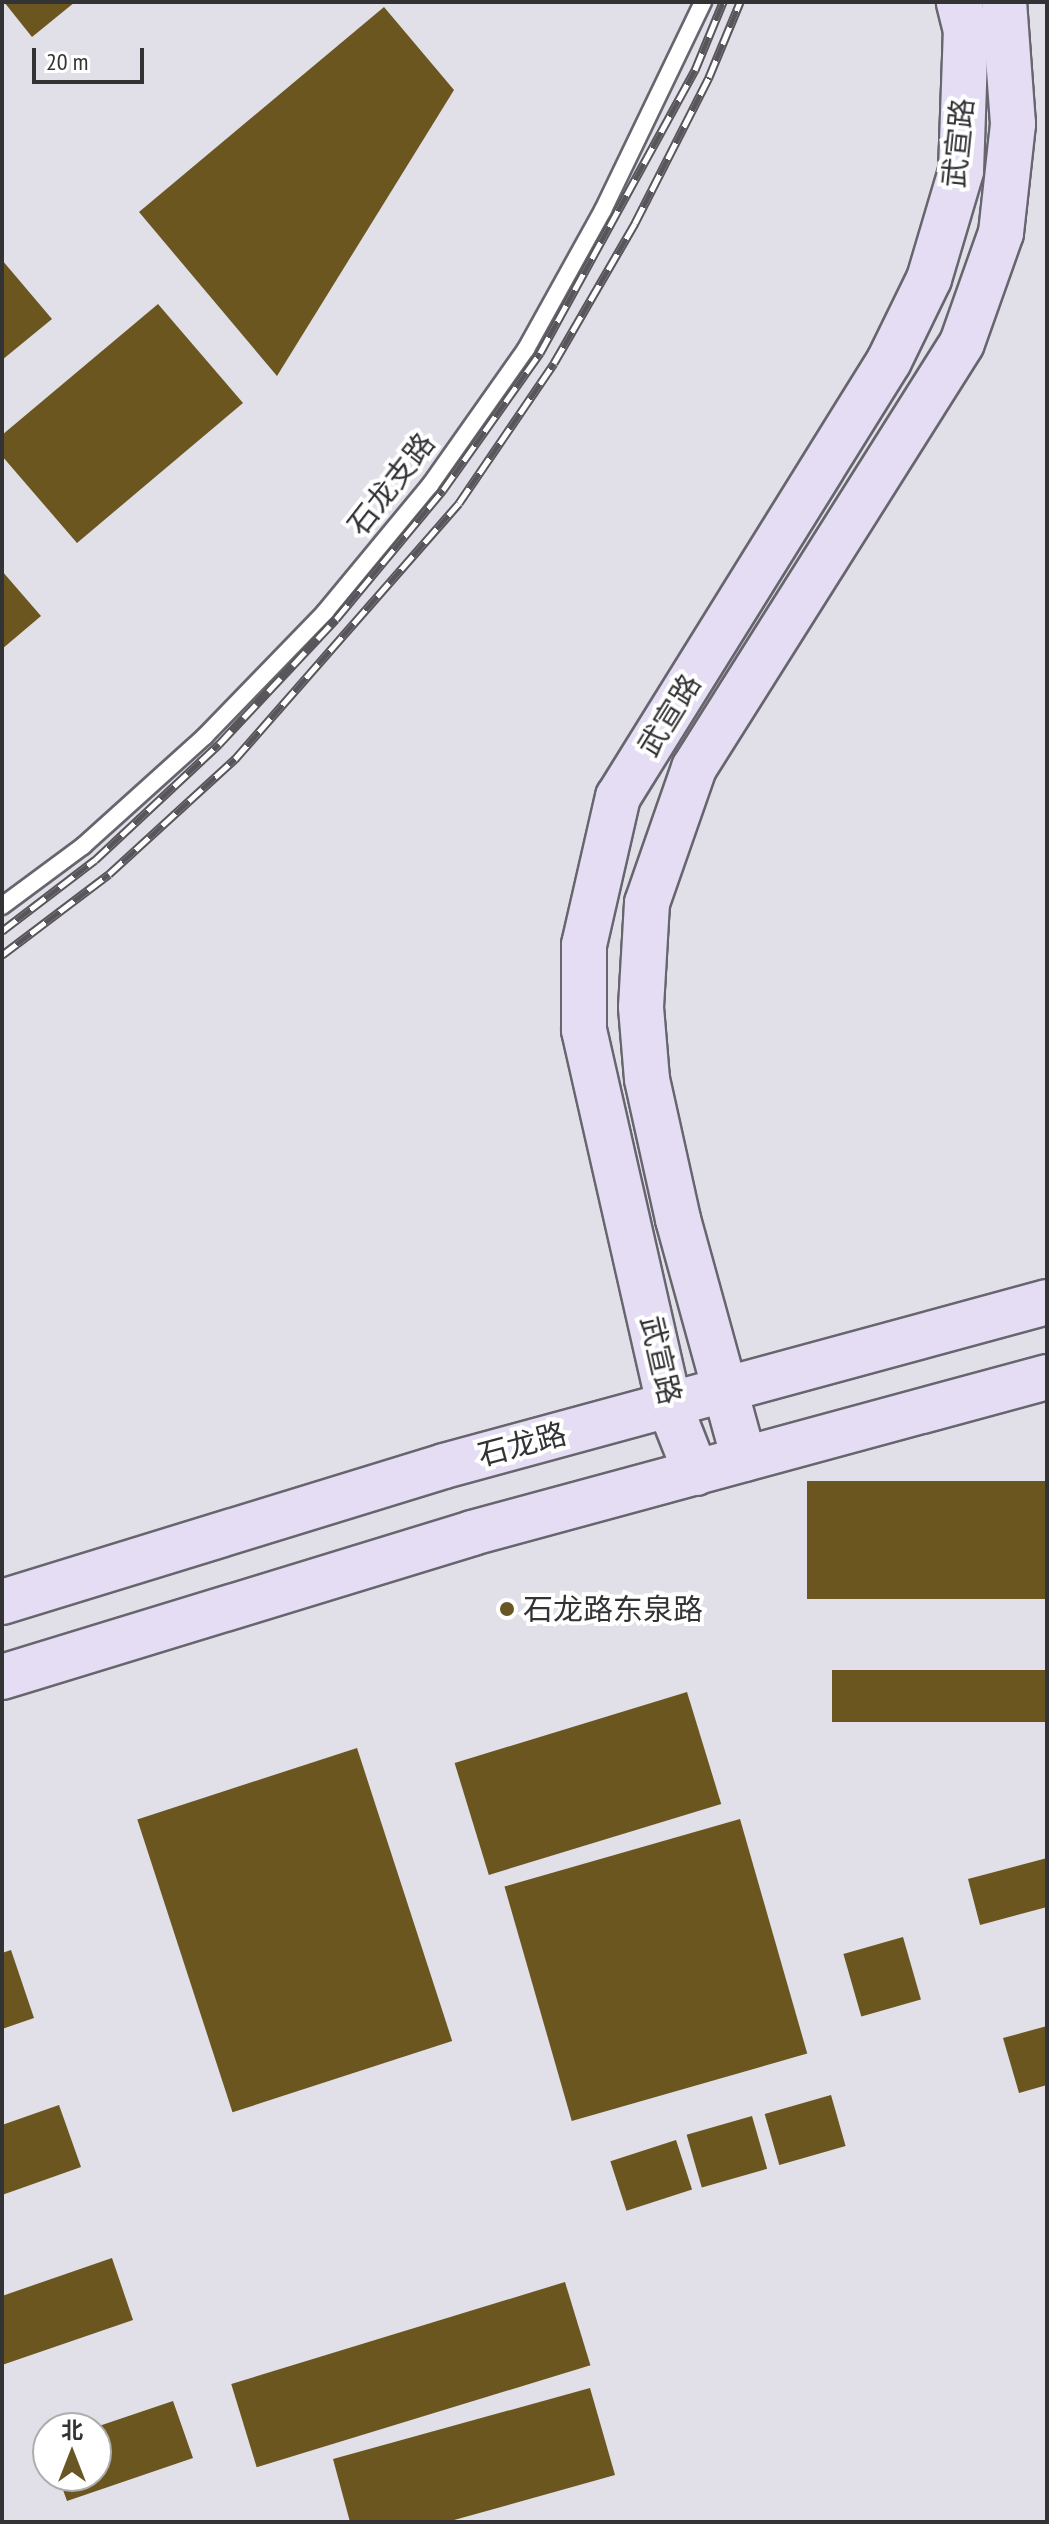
<!DOCTYPE html>
<meta charset="utf-8">
<style>
body{margin:0}
#map{position:relative;width:1049px;height:2524px;overflow:hidden;background:#e1dfe8;font-family:"PT Sans Narrow","Noto Sans SC",sans-serif}
div>[style]{position:absolute}
[style*='--x']{left:calc(var(--x)*1px);top:calc(var(--y)*1px);width:calc(var(--w)*1px);rotate:calc(var(--a)*1deg)}
.building>*{inset:0;background:#6b5620;transform-origin:0 0}
.roads{filter:drop-shadow(2px 0 #67656d) drop-shadow(-2px 0 #67656d) drop-shadow(0 2px #67656d) drop-shadow(0 -2px #67656d)}
.lane>*{height:16px;margin:-8px;padding:0 8px;transform-origin:8px;border-radius:8px;background:#fff}
.secondary>*{height:44px;margin:-22px;padding:0 22px;transform-origin:22px;border-radius:22px;background:#e4ddf3}
.rail>*{height:9px;margin-top:-4.5px;transform-origin:0;background:repeating-linear-gradient(90deg,#fff 0 18px,#58565b 0 36px);box-sizing:border-box;border-block:2px solid #58565b}
.dots>*{width:22px;height:22px;translate:-50% -50%;box-sizing:border-box;border:4px solid #fff;border-radius:50%}
span{translate:-50% -50%;white-space:nowrap;text-align:center;line-height:1.15;-webkit-text-stroke:8px #fff;paint-order:stroke}
.street-label{font-size:30px;color:#333235}
.poi-label{font-size:30px;color:#333235}
.left{translate:0 -50%;text-align:left}
.frame{position:absolute;inset:0;border:4px solid #333235;pointer-events:none}
.north{position:absolute;left:32px;top:2412px;width:80px;height:80px;box-sizing:border-box;background:#fff;border:2px solid #adadae;border-radius:50%;rotate:0deg;font-size:22px;font-weight:700;line-height:32px;text-align:center;color:#333235}
.north::after{content:'';display:block;margin:auto;width:28px;height:36px;background:#695624;clip-path:polygon(50% 0,100% 100%,50% 72%,0 100%)}
.scale{position:absolute;left:32px;top:48px;width:112px;height:36px;box-sizing:border-box;border:4px solid #333235;border-top:0;padding-left:10px;font-size:24px;line-height:28px;white-space:nowrap;color:#333235;-webkit-text-stroke:6px #fff;paint-order:stroke}
</style>
<div id="map">
<div class="building">
<div style="clip-path:polygon(4px 2px,75px 2px,32px 37px)"></div>
<div style="clip-path:polygon(384px 7px,454px 90px,277px 376px,139px 212px)"></div>
<div style="clip-path:polygon(2px 260px,52px 319px,2px 360px)"></div>
<div style="clip-path:polygon(158px 304px,243px 403px,77px 543px,2px 456px,2px 435px)"></div>
<div style="clip-path:polygon(2px 571px,41px 616px,2px 649px)"></div>
<div style="left:1047px;top:1481px;width:118px;height:240px;rotate:90deg"></div>
<div style="left:1047px;top:1670px;width:52px;height:215px;rotate:90deg"></div>
<div style="left:687px;top:1692px;width:117px;height:243px;rotate:73deg"></div>
<div style="left:357px;top:1748px;width:308px;height:231px;rotate:72deg"></div>
<div style="left:740px;top:1819px;width:244px;height:245px;rotate:74deg"></div>
<div style="clip-path:polygon(1047px 1858px,1047px 1907px,980px 1925px,968px 1879px)"></div>
<div style="left:903px;top:1937px;width:65px;height:62px;rotate:74deg"></div>
<div style="clip-path:polygon(11px 1950px,34px 2018px,2px 2029px,2px 1953px)"></div>
<div style="clip-path:polygon(1047px 2026px,1047px 2085px,1019px 2093px,1003px 2038px)"></div>
<div style="left:831px;top:2095px;width:53px;height:69px;rotate:74deg"></div>
<div style="clip-path:polygon(59px 2105px,81px 2167px,2px 2195px,2px 2125px)"></div>
<div style="left:752px;top:2116px;width:55px;height:68px;rotate:74deg"></div>
<div style="left:676px;top:2140px;width:52px;height:69px;rotate:72deg"></div>
<div style="clip-path:polygon(112px 2258px,133px 2320px,2px 2365px,2px 2296px)"></div>
<div style="left:565px;top:2282px;width:87px;height:349px;rotate:73deg"></div>
<div style="clip-path:polygon(590px 2388px,615px 2475px,447px 2522px,350px 2522px,333px 2459px)"></div>
<div style="clip-path:polygon(173px 2401px,193px 2458px,67px 2501px,58px 2476px,96px 2476px,96px 2427px)"></div>
</div>
<div class="roads">
<div class="lane">
<div style="--x:2;--y:906;--w:101;--a:-36.5"></div>
<div style="--x:83;--y:846;--w:164;--a:-42"></div>
<div style="--x:205;--y:736;--w:173;--a:-45.9"></div>
<div style="--x:325;--y:612;--w:165;--a:-50.4"></div>
<div style="--x:430;--y:485;--w:166;--a:-54.8"></div>
<div style="--x:526;--y:349;--w:159;--a:-61"></div>
<div style="--x:603;--y:210;--w:231;--a:-64.3"></div>
</div>
<div class="secondary">
<div style="--x:744;--y:1459;--w:249;--a:-105.4"></div>
<div style="--x:678;--y:1219;--w:143;--a:-102.5"></div>
<div style="--x:647;--y:1079;--w:72;--a:-94.8"></div>
<div style="--x:641;--y:1007;--w:104;--a:-86.7"></div>
<div style="--x:647;--y:903;--w:143;--a:-70.8"></div>
<div style="--x:694;--y:768;--w:502;--a:-57.76"></div>
<div style="--x:962;--y:343;--w:117;--a:-70.5"></div>
<div style="--x:1001;--y:233;--w:110;--a:-83.7"></div>
<div style="--x:1013;--y:124;--w:122;--a:-94.2"></div>
<div style="--x:696;--y:1473;--w:74;--a:-111.4"></div>
<div style="--x:669;--y:1404;--w:384;--a:-102.8"></div>
<div style="--x:584;--y:1030;--w:85;--a:-90"></div>
<div style="--x:584;--y:945;--w:152;--a:-77.1"></div>
<div style="--x:618;--y:797;--w:513;--a:-58.14"></div>
<div style="--x:889;--y:361;--w:91;--a:-64"></div>
<div style="--x:929;--y:279;--w:113;--a:-73.5"></div>
<div style="--x:961;--y:171;--w:140;--a:-88"></div>
<div style="--x:966;--y:31;--w:30;--a:-104"></div>
<div style="--x:2;--y:1602;--w:462;--a:-17.1"></div>
<div style="--x:444;--y:1466;--w:625;--a:-15.21"></div>
<div style="--x:2;--y:1677;--w:492;--a:-17"></div>
<div style="--x:472;--y:1533;--w:596;--a:-15.18"></div>
</div>
</div>
<div class="rail">
<div style="--x:2;--y:931;--w:117;--a:-37.4"></div>
<div style="--x:95;--y:860;--w:170;--a:-43.1"></div>
<div style="--x:219;--y:744;--w:171;--a:-46.9"></div>
<div style="--x:336;--y:619;--w:168;--a:-50.3"></div>
<div style="--x:443;--y:490;--w:168;--a:-54.7"></div>
<div style="--x:540;--y:353;--w:323;--a:-61.3"></div>
<div style="--x:695;--y:70;--w:74;--a:-67.6"></div>
<div style="--x:2;--y:955;--w:134;--a:-37.1"></div>
<div style="--x:109;--y:874;--w:171;--a:-42.4"></div>
<div style="--x:235;--y:759;--w:340;--a:-48.8"></div>
<div style="--x:459;--y:503;--w:169;--a:-55.8"></div>
<div style="--x:554;--y:363;--w:162;--a:-59.9"></div>
<div style="--x:635;--y:223;--w:164;--a:-63.1"></div>
<div style="--x:709;--y:77;--w:81;--a:-67.5"></div>
</div>
<div class="dots">
<div style="left:507px;top:1609px;background:#695624"></div>
</div>
<div class="street-label">
<span style="left:958px;top:143px;rotate:-84deg">武宣路</span>
<span style="left:391px;top:484px;rotate:-52deg">石龙支路</span>
<span style="left:669px;top:715px;rotate:-58deg">武宣路</span>
<span style="left:661px;top:1360px;rotate:77deg">武宣路</span>
<span style="left:522px;top:1444px;rotate:-15deg">石龙路</span>
</div>
<div class="poi-label">
<span class="left" style="left:523px;top:1609px">石龙路东泉路</span>
</div>
<div class="frame"></div>
<div class="north">北</div>
<div class="scale">20 m</div>
</div>
